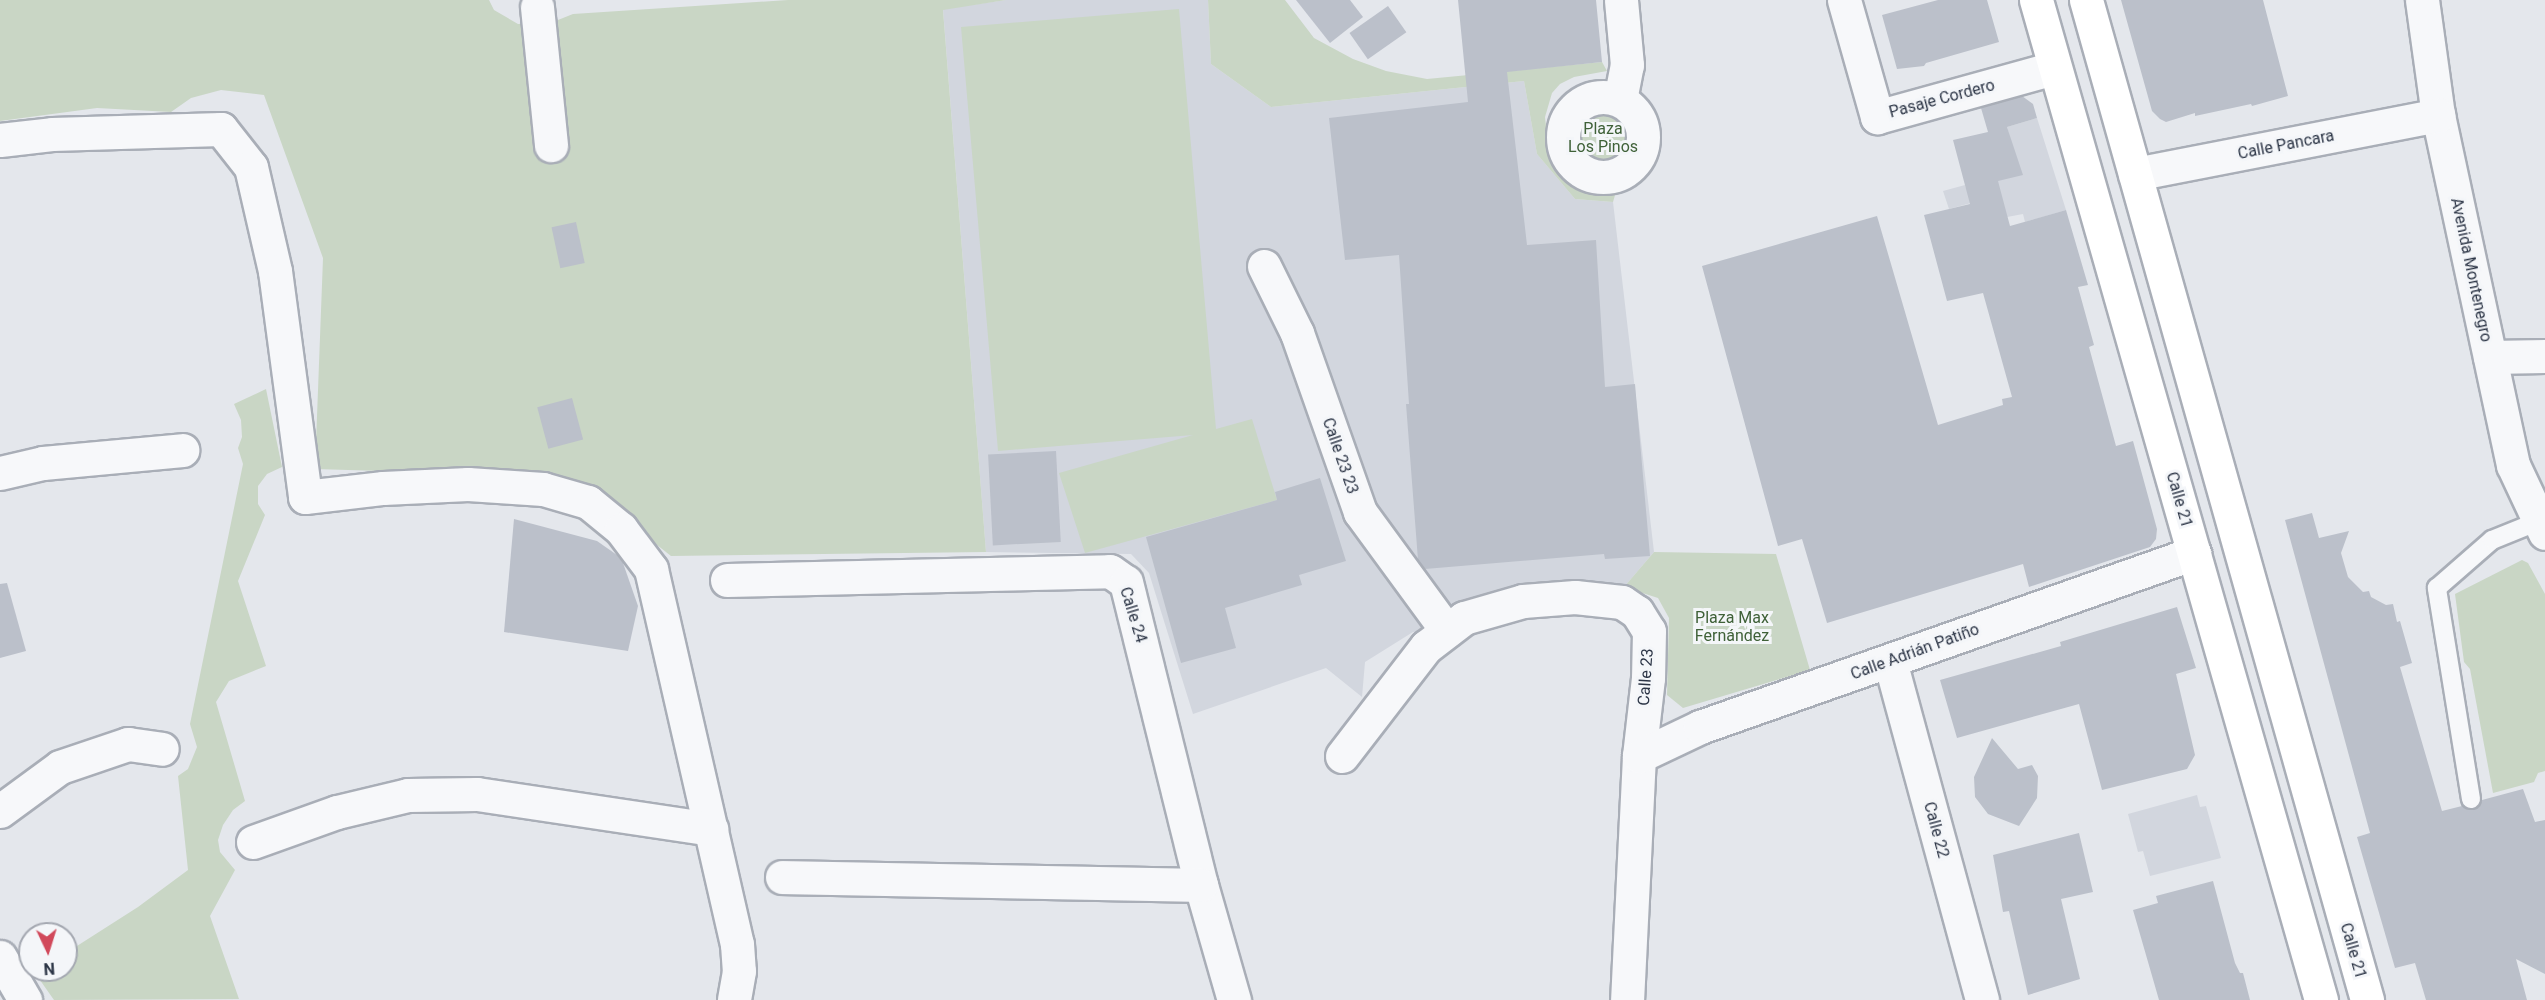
<!DOCTYPE html>
<meta charset="utf-8">
<style>
body{margin:0}
#map{position:relative;width:2545px;height:1000px;overflow:hidden;background:#e4e7ec;font-family:Roboto,sans-serif}
div>[style]{position:absolute}
[style*='--x']{left:calc(var(--x)*1px);top:calc(var(--y)*1px);width:calc(var(--w)*1px);rotate:calc(var(--a)*1deg)}
.built>*{inset:0;background:#d2d6de}
.green>*{inset:0;background:#c9d6c5}
.round{border-radius:50%}
.building>*{inset:0;background:#bbc0ca;transform-origin:0 0}
.roads{filter:drop-shadow(2px 0 #a9aeb7) drop-shadow(-2px 0 #a9aeb7) drop-shadow(0 2px #a9aeb7) drop-shadow(0 -2px #a9aeb7)}
.lane>*{height:18px;margin:-9px;padding:0 9px;transform-origin:9px;border-radius:9px;background:#f7f8fa}
.street>*{height:33px;margin:-16.5px;padding:0 16.5px;transform-origin:16.5px;border-radius:16.5px;background:#f7f8fa}
.street>.ring{margin:-16.5px;padding:0;box-sizing:content-box;background:none;border:33px solid #f7f8fa;border-radius:50%}
.secondary>*{height:33px;margin:-16.5px;padding:0 16.5px;transform-origin:16.5px;border-radius:16.5px;background:#fff}
span{translate:-50% -50%;white-space:nowrap;text-align:center;line-height:1.15;-webkit-text-stroke:6px #f4f6f9;paint-order:stroke}
.street-label{font-size:16px;color:#2b3445}
.park-label{font-size:16px;color:#3f6138}
.north{position:absolute;left:18px;top:922px;width:60px;height:60px;box-sizing:border-box;background:#f4f6f9;border:2px solid #a4a8b1;border-radius:50%;rotate:176deg;font-size:16px;font-weight:700;line-height:24px;text-align:center;color:#2b3445}
.north::after{content:'';display:block;margin:auto;width:21px;height:27px;background:#d1495b;clip-path:polygon(50% 0,100% 100%,50% 72%,0 100%)}
</style>
<div id="map">
<div class="built">
<div style="clip-path:polygon(1006px 0,1208px 0,1211px 64px,1271px 107px,1524px 81px,1537px 154px,1575px 199px,1613px 202px,1654px 552px,1624px 587px,1447px 631px,1413px 632px,1365px 662px,1362px 697px,1326px 668px,1193px 714px,1149px 573px,1131px 554px,986px 552px,943px 9px)"></div>
<div style="clip-path:polygon(2037px 118px,2066px 210px,2025px 222px,2023px 214px,2007px 217px,2001px 195px,1949px 209px,1943px 191px,1965px 185px,1966px 188px,2020px 174px,2007px 127px)"></div>
<div style="clip-path:polygon(2197px 795px,2200px 807px,2206px 806px,2221px 858px,2150px 876px,2143px 851px,2138px 852px,2128px 814px)"></div>
</div>
<div class="green">
<div style="clip-path:polygon(0 0,489px 0,494px 10px,518px 24px,553px 22px,573px 14px,788px 0,1006px 0,943px 10px,986px 552px,671px 556px,623px 518px,415px 472px,315px 469px,323px 258px,264px 95px,221px 90px,191px 98px,171px 112px,97px 108px,0 121px)"></div>
<div style="clip-path:polygon(1208px 0,1285px 0,1314px 38px,1353px 59px,1386px 71px,1427px 79px,1602px 62px,1607px 71px,1574px 77px,1560px 84px,1552px 93px,1545px 117px,1548px 145px,1563px 166px,1588px 183px,1618px 185px,1613px 202px,1575px 199px,1537px 154px,1524px 81px,1271px 107px,1211px 64px)"></div>
<div style="clip-path:polygon(1179px 9px,1216px 429px,1252px 419px,1277px 500px,1085px 553px,1059px 473px,1193px 435px,998px 451px,961px 27px)"></div>
<div class="round" style="left:1576px;top:111px;width:54px;height:54px"></div>
<div style="clip-path:polygon(266px 389px,282px 467px,267px 474px,258px 486px,258px 504px,265px 515px,238px 581px,266px 666px,229px 681px,216px 702px,245px 801px,233px 810px,223px 825px,218px 840px,220px 852px,235px 870px,210px 916px,239px 999px,54px 1000px,35px 973px,40px 970px,66px 970px,66px 953px,138px 907px,188px 870px,178px 776px,188px 769px,197px 747px,190px 724px,243px 464px,238px 448px,242px 437px,241px 420px,234px 404px)"></div>
<div style="clip-path:polygon(1654px 552px,1776px 554px,1810px 670px,1683px 708px,1667px 695px,1669px 618px,1658px 598px,1624px 587px)"></div>
<div style="clip-path:polygon(2522px 560px,2528px 563px,2545px 594px,2545px 771px,2538px 773px,2534px 782px,2493px 793px,2470px 669px,2464px 662px,2455px 594px)"></div>
</div>
<div class="building">
<div style="clip-path:polygon(1296px 0,1350px 0,1363px 17px,1330px 43px)"></div>
<div style="clip-path:polygon(1458px 0,1596px 0,1602px 62px,1507px 72px,1527px 245px,1596px 240px,1605px 387px,1635px 384px,1650px 556px,1605px 559px,1604px 554px,1425px 569px,1418px 560px,1406px 404px,1409px 404px,1399px 255px,1345px 260px,1329px 118px,1468px 102px)"></div>
<div style="clip-path:polygon(1938px 0,1987px 0,1999px 42px,1926px 63px,1924px 66px,1897px 69px,1882px 15px)"></div>
<div style="clip-path:polygon(2121px 0,2263px 0,2288px 96px,2252px 106px,2251px 104px,2195px 116px,2195px 113px,2166px 122px,2160px 119px,2152px 111px)"></div>
<div style="left:1388px;top:6px;width:32px;height:47px;rotate:55deg"></div>
<div style="clip-path:polygon(2022px 96px,2033px 104px,2037px 118px,2007px 127px,2023px 175px,1998px 181px,2010px 226px,2066px 210px,2088px 285px,2078px 287px,2094px 345px,2089px 347px,2116px 446px,2133px 441px,2157px 529px,2156px 539px,2150px 547px,2029px 587px,2023px 564px,1827px 623px,1802px 539px,1778px 546px,1702px 266px,1877px 216px,1938px 425px,2003px 405px,2002px 399px,2012px 397px,1983px 293px,1947px 301px,1924px 215px,1970px 204px,1953px 140px,1988px 132px,1981px 108px)"></div>
<div style="left:576px;top:222px;width:42px;height:25px;rotate:78deg"></div>
<div style="left:572px;top:398px;width:43px;height:36px;rotate:75deg"></div>
<div style="left:1056px;top:451px;width:91px;height:68px;rotate:87deg"></div>
<div style="clip-path:polygon(1320px 478px,1346px 561px,1299px 575px,1302px 585px,1225px 608px,1236px 648px,1181px 663px,1146px 537px,1277px 500px,1275px 492px)"></div>
<div style="clip-path:polygon(2312px 513px,2319px 538px,2349px 531px,2341px 553px,2348px 577px,2363px 592px,2369px 591px,2371px 597px,2386px 605px,2393px 604px,2397px 622px,2400px 621px,2412px 663px,2400px 667px,2442px 811px,2462px 806px,2473px 810px,2479px 807px,2482px 800px,2523px 789px,2535px 822px,2545px 820px,2545px 974px,2516px 959px,2527px 1000px,2426px 1000px,2415px 963px,2395px 968px,2357px 837px,2370px 833px,2285px 520px)"></div>
<div style="clip-path:polygon(514px 519px,597px 541px,617px 555px,623px 563px,638px 606px,628px 651px,504px 632px)"></div>
<div style="clip-path:polygon(7px 583px,26px 651px,0 658px,0 584px)"></div>
<div style="clip-path:polygon(2177px 607px,2196px 668px,2176px 674px,2195px 755px,2187px 769px,2102px 790px,2079px 704px,1957px 738px,1940px 680px,2061px 646px,2060px 642px)"></div>
<div style="clip-path:polygon(1992px 738px,2018px 769px,2032px 765px,2038px 776px,2037px 798px,2019px 826px,1988px 814px,1975px 797px,1974px 777px)"></div>
<div style="clip-path:polygon(2079px 833px,2093px 892px,2061px 899px,2080px 979px,2028px 995px,2009px 911px,2003px 912px,1993px 855px)"></div>
<div style="clip-path:polygon(2213px 881px,2235px 963px,2240px 973px,2243px 973px,2250px 1000px,2159px 1000px,2133px 910px,2158px 903px,2156px 896px)"></div>
</div>
<div class="roads">
<div class="lane">
<div style="--x:2471;--y:799;--w:214;--a:-99.2"></div>
<div style="--x:2437;--y:588;--w:73;--a:-41.1"></div>
<div style="--x:2492;--y:540;--w:51;--a:-22"></div>
</div>
<div class="street">
<div style="--x:1844;--y:0;--w:122;--a:74.2"></div>
<div style="--x:1877;--y:117;--w:184;--a:-15.5"></div>
<div style="--x:2422;--y:0;--w:116;--a:82.1"></div>
<div style="--x:2438;--y:115;--w:358;--a:77.9"></div>
<div style="--x:2513;--y:465;--w:75;--a:64.8"></div>
<div style="--x:537;--y:7;--w:139;--a:84.2"></div>
<div class="ring" style="left:1563px;top:97px;width:47px;height:47px"></div>
<div style="--x:1620;--y:100;--w:36;--a:-79"></div>
<div style="--x:1627;--y:65;--w:65;--a:-95.3"></div>
<div style="--x:0;--y:140;--w:52;--a:-6.6"></div>
<div style="--x:52;--y:134;--w:169;--a:-1.7"></div>
<div style="--x:221;--y:129;--w:48;--a:51.7"></div>
<div style="--x:251;--y:167;--w:107;--a:77"></div>
<div style="--x:275;--y:271;--w:228;--a:82.4"></div>
<div style="--x:305;--y:497;--w:79;--a:-6.6"></div>
<div style="--x:383;--y:488;--w:85;--a:-2.7"></div>
<div style="--x:468;--y:484;--w:75;--a:3.8"></div>
<div style="--x:543;--y:489;--w:47;--a:16.1"></div>
<div style="--x:588;--y:502;--w:43;--a:39.3"></div>
<div style="--x:621;--y:529;--w:50;--a:53.1"></div>
<div style="--x:651;--y:569;--w:385;--a:77.1"></div>
<div style="--x:737;--y:944;--w:27;--a:86"></div>
<div style="--x:739;--y:971;--w:29;--a:100"></div>
<div style="--x:2135;--y:174;--w:309;--a:-11"></div>
<div style="--x:1264;--y:266;--w:75;--a:63.8"></div>
<div style="--x:1297;--y:333;--w:190;--a:70.6"></div>
<div style="--x:1360;--y:512;--w:147;--a:53.8"></div>
<div style="--x:2490;--y:357;--w:55;--a:-1"></div>
<div style="--x:0;--y:473;--w:44;--a:-13.1"></div>
<div style="--x:43;--y:463;--w:140;--a:-5.3"></div>
<div style="--x:727;--y:580;--w:383;--a:-1.3"></div>
<div style="--x:1110;--y:571;--w:19;--a:35"></div>
<div style="--x:1126;--y:582;--w:312;--a:76.1"></div>
<div style="--x:1201;--y:885;--w:120;--a:74"></div>
<div style="--x:1890;--y:661;--w:351;--a:74.8"></div>
<div style="--x:1342;--y:756;--w:138;--a:-52.4"></div>
<div style="--x:1426;--y:647;--w:48;--a:-37.3"></div>
<div style="--x:1464;--y:618;--w:61;--a:-16.1"></div>
<div style="--x:1523;--y:601;--w:52;--a:-4.4"></div>
<div style="--x:1575;--y:597;--w:47;--a:6.1"></div>
<div style="--x:1622;--y:602;--w:18;--a:34"></div>
<div style="--x:1637;--y:612;--w:22;--a:58"></div>
<div style="--x:1649;--y:631;--w:47;--a:91.2"></div>
<div style="--x:1648;--y:678;--w:79;--a:96.6"></div>
<div style="--x:1639;--y:756;--w:244;--a:92.8"></div>
<div style="--x:1639;--y:756;--w:68;--a:-25.4"></div>
<div style="--x:1700;--y:727;--w:524;--a:-19.4"></div>
<div style="--x:0;--y:811;--w:74;--a:-36.3"></div>
<div style="--x:60;--y:767;--w:72;--a:-18.7"></div>
<div style="--x:128;--y:744;--w:34;--a:8"></div>
<div style="--x:253;--y:842;--w:89;--a:-19.7"></div>
<div style="--x:337;--y:812;--w:73;--a:-13.5"></div>
<div style="--x:408;--y:795;--w:69;--a:-0.8"></div>
<div style="--x:477;--y:794;--w:237;--a:8.5"></div>
<div style="--x:782;--y:877;--w:419;--a:1.1"></div>
<div style="--x:0;--y:957;--w:50;--a:59.8"></div>
</div>
<div class="secondary">
<div style="--x:2036;--y:0;--w:1040;--a:74.09"></div>
<div style="--x:2086;--y:0;--w:1039;--a:74.3"></div>
</div>
</div>
<div class="street-label">
<span style="left:1942px;top:99px;rotate:-15deg">Pasaje Cordero</span>
<span style="left:2286px;top:145px;rotate:-11deg">Calle Pancara</span>
<span style="left:2471px;top:270px;rotate:78deg">Avenida Montenegro</span>
<span style="left:1340px;top:456px;rotate:71deg">Calle 23 23</span>
<span style="left:2179px;top:500px;rotate:74deg">Calle 21</span>
<span style="left:1133px;top:615px;rotate:73deg">Calle 24</span>
<span style="left:1915px;top:652px;rotate:-20deg">Calle Adrián Patiño</span>
<span style="left:1646px;top:677px;rotate:-86deg">Calle 23</span>
<span style="left:1936px;top:830px;rotate:75deg">Calle 22</span>
<span style="left:2353px;top:951px;rotate:74deg">Calle 21</span>
</div>
<div class="park-label">
<span style="left:1603px;top:138px">Plaza<br>Los Pinos</span>
<span style="left:1732px;top:627px">Plaza Max<br>Fernández</span>
</div>
<div class="north">N</div>
</div>
